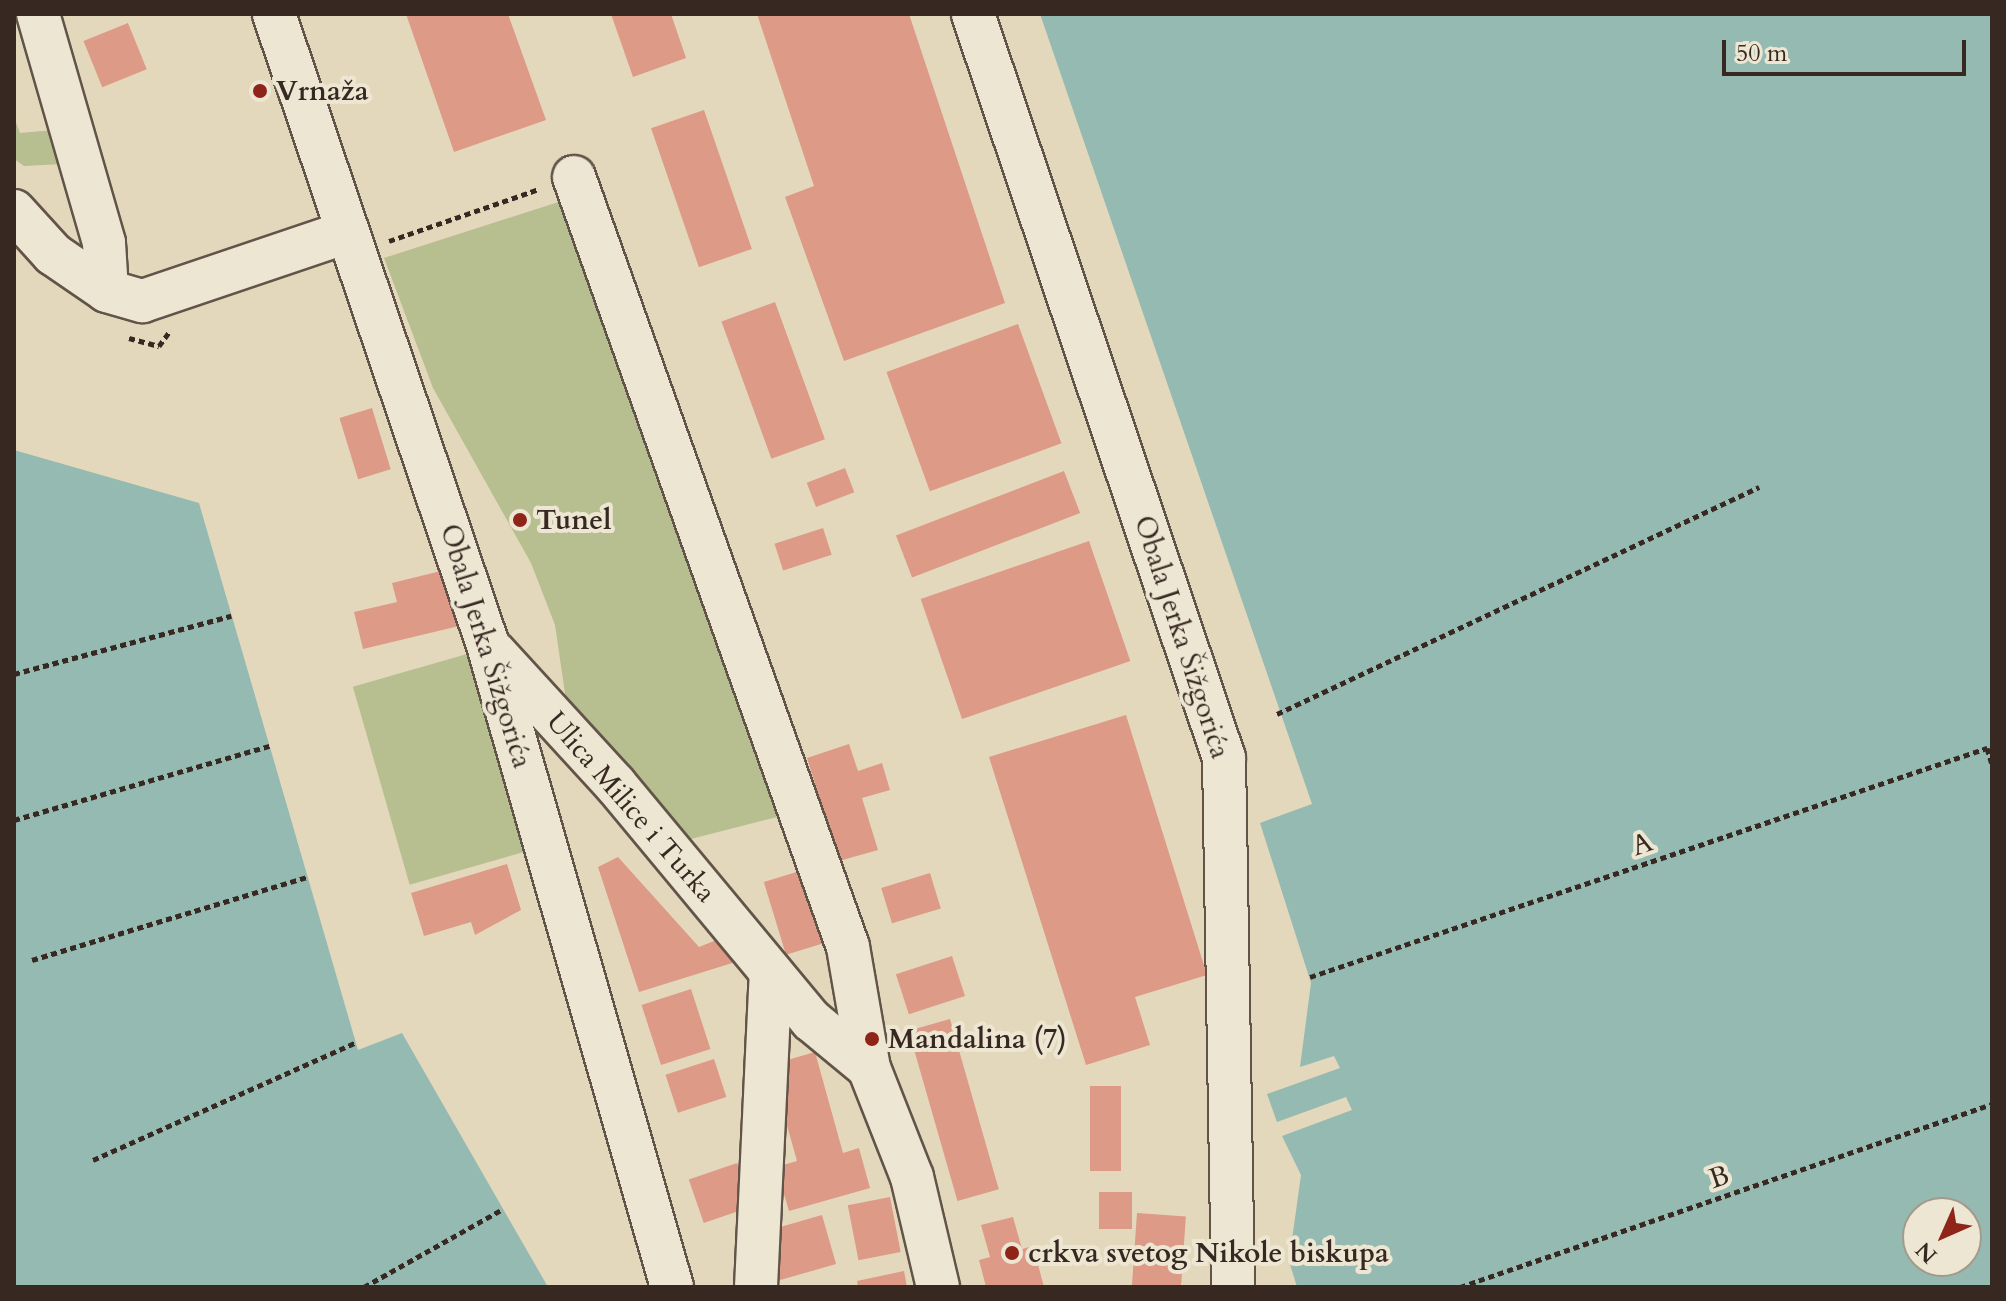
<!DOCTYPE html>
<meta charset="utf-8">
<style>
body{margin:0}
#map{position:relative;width:2006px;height:1301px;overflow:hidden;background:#e4d8bc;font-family:Cardo,serif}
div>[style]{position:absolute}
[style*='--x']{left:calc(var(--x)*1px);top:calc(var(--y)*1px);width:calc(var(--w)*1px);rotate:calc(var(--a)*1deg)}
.green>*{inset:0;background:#b7be8f;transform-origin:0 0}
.water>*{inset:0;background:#95bab1}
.building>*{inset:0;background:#dc9a87;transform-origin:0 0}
.path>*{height:5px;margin-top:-2.5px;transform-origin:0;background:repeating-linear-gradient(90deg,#372822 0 6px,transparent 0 10px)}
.roads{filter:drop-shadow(2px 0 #625448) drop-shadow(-2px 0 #625448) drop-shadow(0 2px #625448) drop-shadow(0 -2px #625448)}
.minor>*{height:42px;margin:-21px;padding:0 21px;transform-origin:21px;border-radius:21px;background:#ede6d3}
.dots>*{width:22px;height:22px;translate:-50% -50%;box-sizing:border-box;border:4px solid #ede6d3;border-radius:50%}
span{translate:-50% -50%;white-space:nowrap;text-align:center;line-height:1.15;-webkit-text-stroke:8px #ede6d3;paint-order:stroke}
.poi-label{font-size:28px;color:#372822;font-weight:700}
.left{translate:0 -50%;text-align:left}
.street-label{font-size:28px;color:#372822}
.frame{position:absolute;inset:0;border:16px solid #372822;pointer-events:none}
.north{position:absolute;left:1902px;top:1197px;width:80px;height:80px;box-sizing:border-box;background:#ede6d3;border:2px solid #a49a8c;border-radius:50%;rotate:225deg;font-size:22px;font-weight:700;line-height:32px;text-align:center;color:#372822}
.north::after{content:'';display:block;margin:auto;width:28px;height:36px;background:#8f2418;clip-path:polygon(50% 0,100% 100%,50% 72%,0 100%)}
.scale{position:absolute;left:1722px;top:40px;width:244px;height:36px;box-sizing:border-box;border:4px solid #372822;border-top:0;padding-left:10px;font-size:24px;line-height:28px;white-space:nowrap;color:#372822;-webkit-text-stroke:6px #ede6d3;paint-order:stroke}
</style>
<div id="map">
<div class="green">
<div style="clip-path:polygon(14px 117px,20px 133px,55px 130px,63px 164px,24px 166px,14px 159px)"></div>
<div style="clip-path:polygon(574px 197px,785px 815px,687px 840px,567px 707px,555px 625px,531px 563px,433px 388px,384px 258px)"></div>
<div style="left:474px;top:652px;width:206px;height:126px;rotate:74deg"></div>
</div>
<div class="water">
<div style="clip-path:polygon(evenodd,1040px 14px,1992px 14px,1992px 1287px,1297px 1287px,1289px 1261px,1301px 1175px,1282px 1136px,1352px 1110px,1346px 1097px,1277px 1122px,1267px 1094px,1340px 1068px,1334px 1056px,1300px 1067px,1311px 983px,1260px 823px,1312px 804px,1040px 14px,1918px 1213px,1966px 1213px,1966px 1261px,1918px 1261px,1918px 1213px)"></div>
<div style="clip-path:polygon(14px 450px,199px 503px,358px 1050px,402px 1033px,548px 1287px,14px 1287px)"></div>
</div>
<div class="building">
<div style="clip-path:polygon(406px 14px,508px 14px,546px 120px,454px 152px)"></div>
<div style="clip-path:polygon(611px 14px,671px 14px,686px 58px,633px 77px)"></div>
<div style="clip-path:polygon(757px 14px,909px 14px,1005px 303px,844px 361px,785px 197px,814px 186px)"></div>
<div style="left:128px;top:23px;width:50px;height:48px;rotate:68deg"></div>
<div style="left:704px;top:110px;width:147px;height:56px;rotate:71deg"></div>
<div style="left:775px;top:302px;width:146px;height:57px;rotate:70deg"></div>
<div style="left:1018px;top:324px;width:127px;height:140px;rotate:70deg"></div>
<div style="left:372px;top:408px;width:64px;height:34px;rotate:73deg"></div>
<div style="left:845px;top:468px;width:26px;height:41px;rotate:69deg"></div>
<div style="left:1064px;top:471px;width:45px;height:180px;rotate:69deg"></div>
<div style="left:823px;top:528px;width:28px;height:51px;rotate:72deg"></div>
<div style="left:1089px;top:541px;width:127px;height:178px;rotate:71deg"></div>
<div style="clip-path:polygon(445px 570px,459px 626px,363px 649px,354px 612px,397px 602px,392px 583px)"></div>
<div style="clip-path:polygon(1126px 715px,1207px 975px,1135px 997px,1150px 1045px,1086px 1065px,989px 757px)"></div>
<div style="clip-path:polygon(849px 744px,858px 771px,882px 763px,890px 790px,862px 798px,878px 850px,839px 861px,807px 758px)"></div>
<div style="clip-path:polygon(618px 857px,699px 947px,724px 937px,742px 960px,639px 992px,598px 867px)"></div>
<div style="clip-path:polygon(507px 864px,521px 910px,475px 935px,471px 922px,424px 936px,411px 893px)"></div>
<div style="left:803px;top:870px;width:76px;height:41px;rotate:73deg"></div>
<div style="left:930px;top:873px;width:37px;height:51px;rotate:73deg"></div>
<div style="left:952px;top:956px;width:42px;height:59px;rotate:72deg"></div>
<div style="left:691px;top:989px;width:63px;height:52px;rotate:72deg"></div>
<div style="left:950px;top:1019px;width:177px;height:43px;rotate:74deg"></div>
<div style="clip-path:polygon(815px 1052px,843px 1153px,859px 1148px,870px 1188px,789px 1211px,776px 1167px,797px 1161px,770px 1065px)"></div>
<div style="left:714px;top:1059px;width:40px;height:51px;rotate:72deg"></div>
<div style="left:1090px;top:1086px;width:31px;height:85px"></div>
<div style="left:737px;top:1163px;width:46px;height:51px;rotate:71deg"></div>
<div style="left:1099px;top:1192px;width:33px;height:37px"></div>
<div style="left:890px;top:1197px;width:56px;height:43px;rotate:79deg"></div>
<div style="left:1137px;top:1213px;width:49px;height:74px;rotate:4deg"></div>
<div style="left:822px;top:1215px;width:51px;height:58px;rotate:74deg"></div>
<div style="clip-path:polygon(1013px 1217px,1022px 1249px,1033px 1246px,1044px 1287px,986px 1287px,979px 1260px,990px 1257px,981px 1225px)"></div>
<div style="clip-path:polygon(904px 1271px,907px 1287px,858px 1287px,857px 1281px)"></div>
</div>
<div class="path">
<div style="--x:389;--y:241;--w:159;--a:-19.1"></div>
<div style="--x:129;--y:338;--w:31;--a:15"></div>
<div style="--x:159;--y:346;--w:19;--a:-54"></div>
<div style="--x:14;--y:674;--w:225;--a:-15"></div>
<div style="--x:1277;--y:714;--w:533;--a:-25.22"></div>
<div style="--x:14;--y:820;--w:266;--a:-16.2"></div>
<div style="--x:32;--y:960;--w:287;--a:-16.8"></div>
<div style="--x:1310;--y:977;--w:715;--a:-18.69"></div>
<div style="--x:1987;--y:748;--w:17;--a:73"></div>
<div style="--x:93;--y:1160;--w:287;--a:-24.1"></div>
<div style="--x:364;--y:1287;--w:159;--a:-29.3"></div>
<div style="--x:1460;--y:1287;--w:563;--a:-18.98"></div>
</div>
<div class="roads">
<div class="minor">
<div style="--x:38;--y:14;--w:238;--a:73.9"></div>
<div style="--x:104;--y:243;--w:48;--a:86.4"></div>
<div style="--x:274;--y:14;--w:666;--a:71.27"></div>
<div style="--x:488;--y:645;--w:668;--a:74.01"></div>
<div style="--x:973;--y:14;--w:785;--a:71.36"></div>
<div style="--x:1224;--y:758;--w:529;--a:89.03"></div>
<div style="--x:574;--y:177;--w:817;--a:70.41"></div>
<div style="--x:848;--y:947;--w:123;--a:80.2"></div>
<div style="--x:14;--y:211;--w:58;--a:47.8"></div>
<div style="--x:53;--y:254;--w:65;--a:34.4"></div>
<div style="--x:107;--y:291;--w:37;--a:16"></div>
<div style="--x:143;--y:301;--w:215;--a:-18.7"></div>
<div style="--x:494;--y:652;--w:179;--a:47.5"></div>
<div style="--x:615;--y:784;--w:307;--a:50.3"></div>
<div style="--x:811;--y:1020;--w:75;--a:39.6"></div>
<div style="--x:869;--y:1068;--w:117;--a:68.5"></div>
<div style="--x:912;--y:1177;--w:113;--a:76.7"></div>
<div style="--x:756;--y:1287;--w:315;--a:-87.3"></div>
</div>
</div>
<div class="dots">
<div style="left:260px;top:91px;background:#8f2418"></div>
<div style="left:520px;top:520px;background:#8f2418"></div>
<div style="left:872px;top:1039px;background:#8f2418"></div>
<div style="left:1012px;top:1253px;background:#8f2418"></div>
</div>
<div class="poi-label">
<span class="left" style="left:276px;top:91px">Vrnaža</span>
<span class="left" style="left:536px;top:520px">Tunel</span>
<span class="left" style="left:888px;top:1039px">Mandalina (7)</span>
<span class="left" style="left:1028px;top:1253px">crkva svetog Nikole biskupa</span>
</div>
<div class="street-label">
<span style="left:1182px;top:637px;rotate:72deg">Obala Jerka Šižgorića</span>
<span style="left:486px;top:646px;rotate:73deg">Obala Jerka Šižgorića</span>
<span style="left:631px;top:807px;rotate:49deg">Ulica Milice i Turka</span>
<span style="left:1642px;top:844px;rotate:-19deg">A</span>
<span style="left:1719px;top:1177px;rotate:-19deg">B</span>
</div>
<div class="frame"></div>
<div class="north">N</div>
<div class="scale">50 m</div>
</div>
